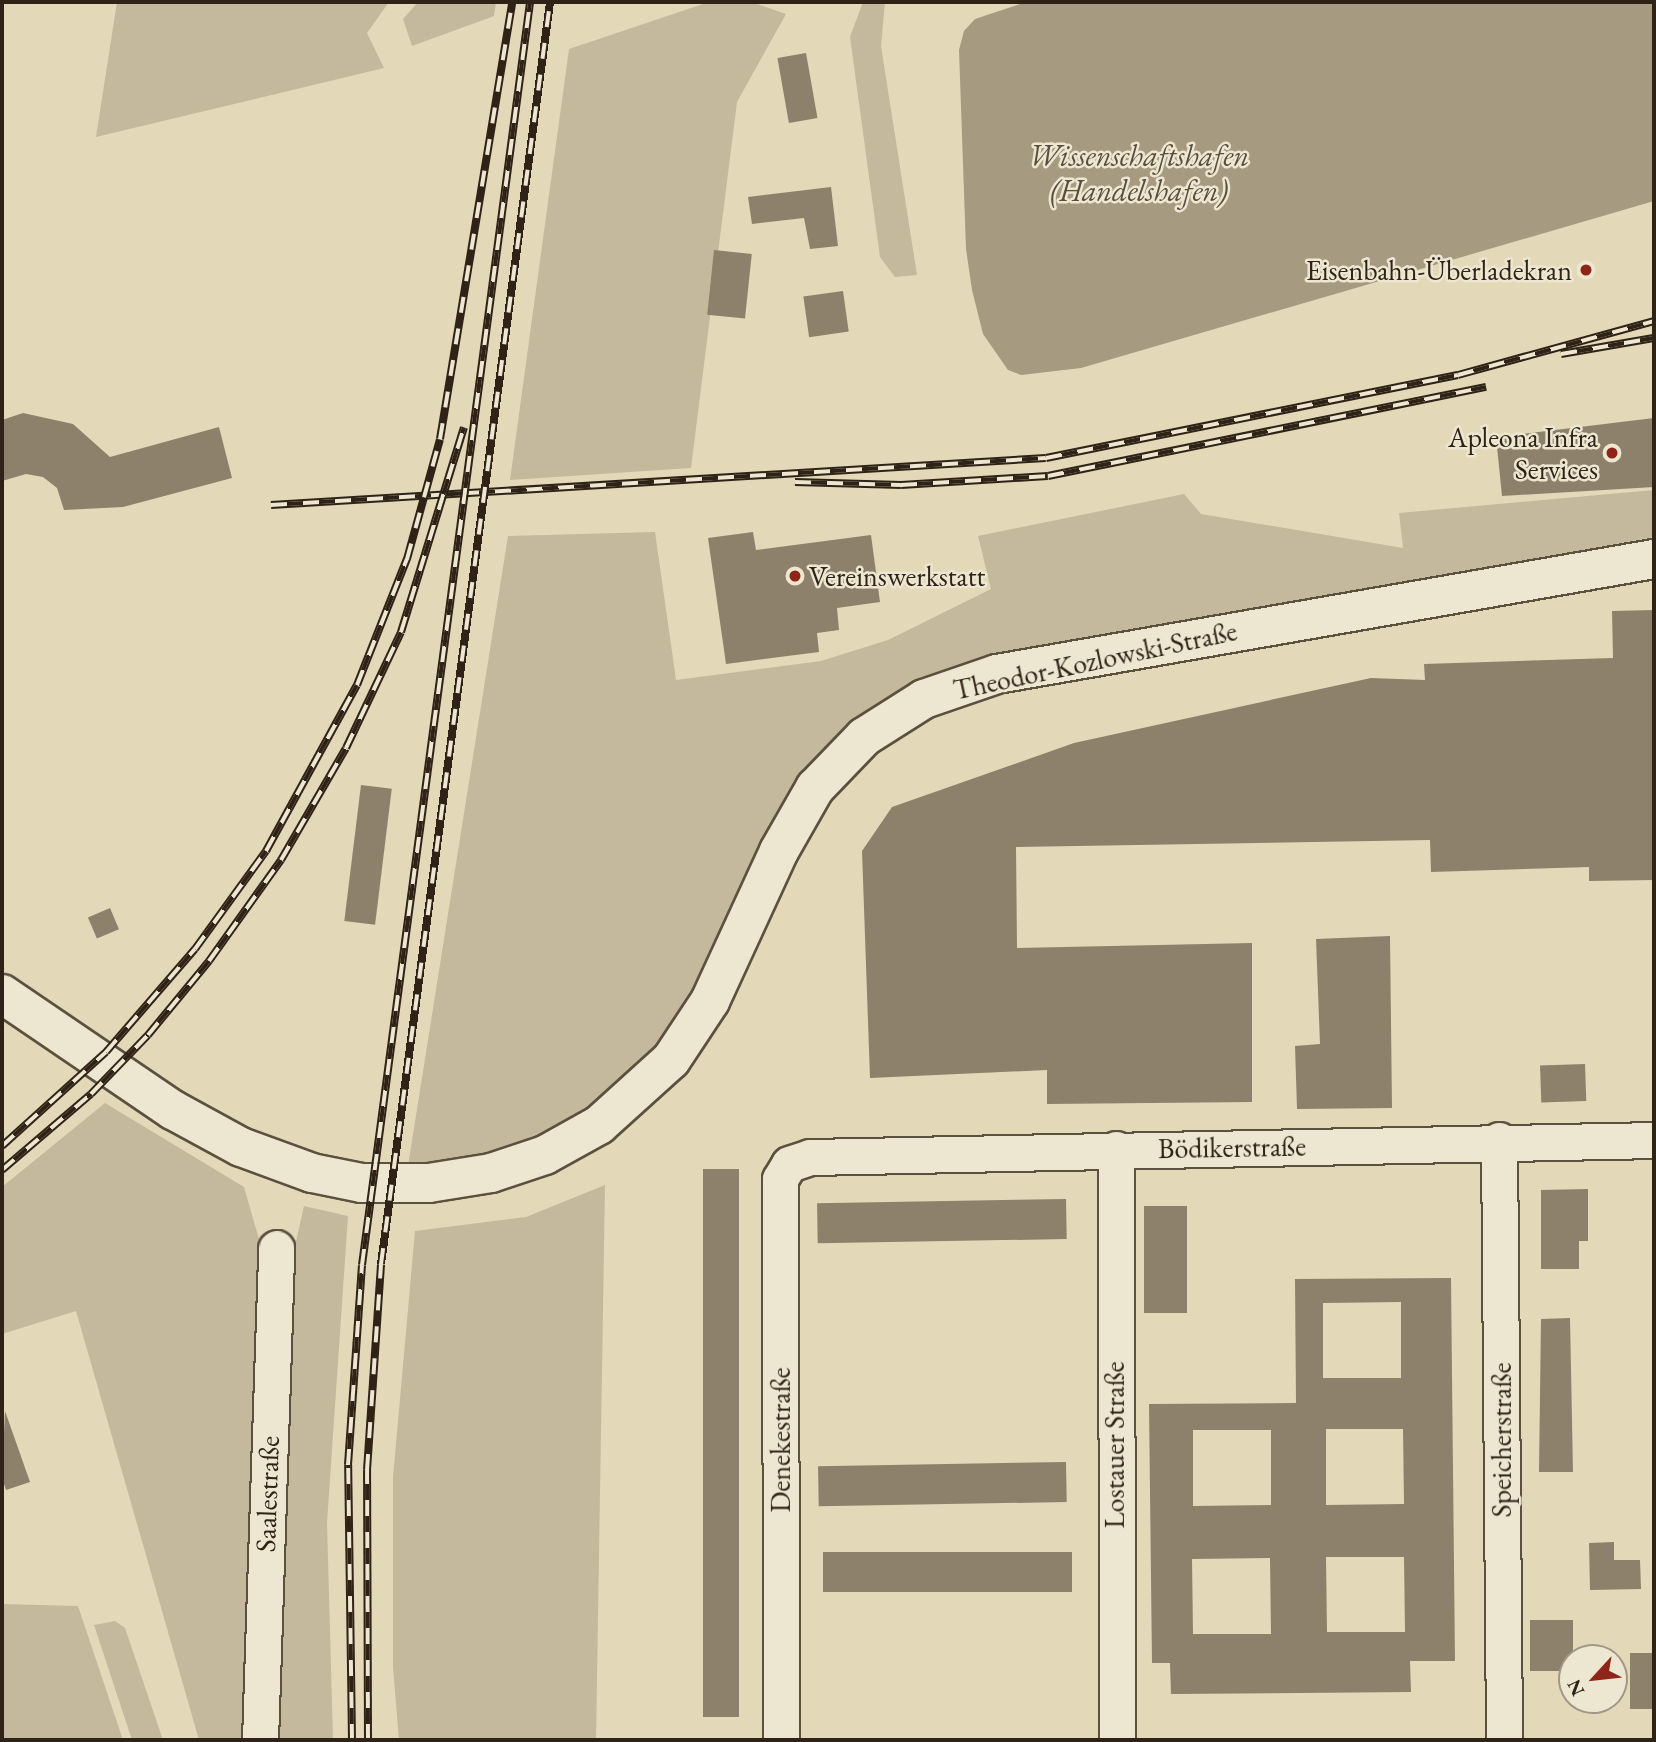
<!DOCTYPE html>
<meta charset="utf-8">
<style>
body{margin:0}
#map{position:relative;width:1656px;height:1742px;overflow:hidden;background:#e3d8b8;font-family:"EB Garamond",serif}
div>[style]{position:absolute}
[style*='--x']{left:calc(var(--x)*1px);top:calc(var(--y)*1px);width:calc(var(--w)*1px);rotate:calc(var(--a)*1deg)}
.green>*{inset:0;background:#c4b99d}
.water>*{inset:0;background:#a69a81}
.building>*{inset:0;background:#8d816b;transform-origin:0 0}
.roads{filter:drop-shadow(2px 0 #5c503f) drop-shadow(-2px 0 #5c503f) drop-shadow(0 2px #5c503f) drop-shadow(0 -2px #5c503f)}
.minor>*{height:35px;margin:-17.5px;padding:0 17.5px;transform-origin:17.5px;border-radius:17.5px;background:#ede6d1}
.secondary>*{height:38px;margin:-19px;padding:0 19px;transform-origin:19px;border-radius:19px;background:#ede6d1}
.rail>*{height:8px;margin-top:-4px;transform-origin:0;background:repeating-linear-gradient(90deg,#ede6d1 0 16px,#2f2317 0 32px);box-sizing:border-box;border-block:2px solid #2f2317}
.dots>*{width:19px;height:19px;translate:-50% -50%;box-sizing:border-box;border:4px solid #ede6d1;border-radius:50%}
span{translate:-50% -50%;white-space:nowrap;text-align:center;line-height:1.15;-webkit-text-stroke:5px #ede6d1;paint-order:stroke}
.poi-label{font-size:28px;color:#2f2317}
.right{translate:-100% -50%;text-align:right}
.left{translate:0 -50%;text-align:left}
.street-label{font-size:28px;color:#2f2317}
.water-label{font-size:30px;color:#594d3c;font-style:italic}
.frame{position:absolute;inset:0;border:4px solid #2f2317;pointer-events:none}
.north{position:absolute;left:1558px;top:1644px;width:70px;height:70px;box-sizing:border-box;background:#ede6d1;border:2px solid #a19887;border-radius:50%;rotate:243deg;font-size:19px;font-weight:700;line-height:28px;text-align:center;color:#2f2317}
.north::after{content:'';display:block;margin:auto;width:24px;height:32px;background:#8f2418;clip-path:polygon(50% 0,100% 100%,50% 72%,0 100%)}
</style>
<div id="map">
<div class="green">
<div style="clip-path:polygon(117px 2px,389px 2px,367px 33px,384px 68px,96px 137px)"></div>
<div style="clip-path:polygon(418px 2px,496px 2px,494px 16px,412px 46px,403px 19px)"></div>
<div style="clip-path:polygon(709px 2px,751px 2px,786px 14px,737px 102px,691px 468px,510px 480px,569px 49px)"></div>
<div style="clip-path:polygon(863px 2px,885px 2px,881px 46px,917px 275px,895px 277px,880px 257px,850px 37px)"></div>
<div style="clip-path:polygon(1654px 490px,1654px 537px,979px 660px,881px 702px,830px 743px,791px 791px,688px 1003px,642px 1065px,612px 1093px,536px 1140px,497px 1154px,408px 1166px,508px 536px,655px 532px,676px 680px,821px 661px,888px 640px,991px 589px,978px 536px,1184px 494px,1201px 514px,1403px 548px,1399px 513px)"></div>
<div style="clip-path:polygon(105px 1103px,244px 1187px,267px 1267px,291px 1264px,304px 1206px,348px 1216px,327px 1523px,333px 1740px,199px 1740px,76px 1311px,2px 1334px,2px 1187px)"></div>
<div style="clip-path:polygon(605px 1185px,596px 1740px,399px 1740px,393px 1667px,393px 1477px,415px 1231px,526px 1217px)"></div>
<div style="clip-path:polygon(2px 1604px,78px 1606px,123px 1740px,2px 1740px)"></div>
<div style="clip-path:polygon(115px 1621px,125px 1628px,163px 1740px,132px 1740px,94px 1625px)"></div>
</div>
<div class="water">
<div style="clip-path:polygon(1026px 2px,1654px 2px,1654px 201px,1081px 368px,1021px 375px,1008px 370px,983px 334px,972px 290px,966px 249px,959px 50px,964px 31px,975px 19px)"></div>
</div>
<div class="building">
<div style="left:806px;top:53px;width:66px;height:29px;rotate:80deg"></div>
<div style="clip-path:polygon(831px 187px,838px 246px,810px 249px,804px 218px,752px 224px,748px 197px)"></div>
<div style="left:714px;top:250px;width:38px;height:65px;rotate:6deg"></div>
<div style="left:843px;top:291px;width:41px;height:40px;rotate:82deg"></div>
<div style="clip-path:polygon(23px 413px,73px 424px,110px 457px,219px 427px,232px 478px,123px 507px,64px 510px,57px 488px,43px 477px,26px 474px,2px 481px,2px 420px)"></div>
<div style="clip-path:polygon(1654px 418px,1654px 487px,1502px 496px,1496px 437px)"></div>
<div style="clip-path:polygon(753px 532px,756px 550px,871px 535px,880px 602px,837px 608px,839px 630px,817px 633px,819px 652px,726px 664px,708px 538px)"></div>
<div style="clip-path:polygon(1654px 610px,1654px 880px,1589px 881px,1589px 867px,1431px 872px,1430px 840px,1016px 847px,1017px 948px,1252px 943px,1252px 1102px,1047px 1104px,1047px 1070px,870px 1078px,862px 851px,892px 807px,1074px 743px,1371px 678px,1425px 680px,1424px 664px,1613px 658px,1612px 611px)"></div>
<div style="left:361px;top:785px;width:31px;height:137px;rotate:7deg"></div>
<div style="left:110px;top:908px;width:23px;height:24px;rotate:67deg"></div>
<div style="clip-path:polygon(1390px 936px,1392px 1108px,1297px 1109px,1295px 1046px,1320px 1044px,1316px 939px)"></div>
<div style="left:1585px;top:1064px;width:37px;height:45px;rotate:88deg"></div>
<div style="left:703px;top:1169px;width:36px;height:548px"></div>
<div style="clip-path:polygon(1588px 1189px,1588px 1241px,1579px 1241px,1579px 1269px,1541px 1269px,1541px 1190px)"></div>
<div style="left:1066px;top:1199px;width:40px;height:249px;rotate:89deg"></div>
<div style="left:1144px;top:1206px;width:43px;height:107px"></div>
<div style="clip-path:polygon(evenodd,1451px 1278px,1455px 1661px,1410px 1661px,1411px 1692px,1171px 1694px,1170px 1663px,1152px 1663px,1149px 1404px,1296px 1403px,1295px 1279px,1451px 1278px,1401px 1302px,1401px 1378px,1323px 1378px,1323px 1303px,1401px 1302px,1451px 1278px,1326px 1429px,1403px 1429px,1404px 1504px,1326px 1505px,1326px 1429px,1451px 1278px,1193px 1430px,1271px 1430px,1271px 1505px,1193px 1506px,1193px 1430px,1451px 1278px,1326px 1557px,1404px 1557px,1405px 1632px,1327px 1632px,1326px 1557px,1451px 1278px,1270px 1558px,1271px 1634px,1193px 1634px,1192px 1559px,1270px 1558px)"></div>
<div style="clip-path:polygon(1570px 1318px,1573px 1472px,1539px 1472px,1541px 1319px)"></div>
<div style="clip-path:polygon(5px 1411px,30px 1482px,6px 1490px,2px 1477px)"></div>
<div style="left:1066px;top:1462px;width:40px;height:248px;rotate:89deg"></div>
<div style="clip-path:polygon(1614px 1542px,1614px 1560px,1640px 1560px,1641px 1589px,1590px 1590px,1589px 1543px)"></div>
<div style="left:1072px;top:1552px;width:40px;height:249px;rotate:90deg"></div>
<div style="left:1530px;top:1620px;width:43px;height:51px"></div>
<div style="left:1630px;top:1653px;width:24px;height:56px"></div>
</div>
<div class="roads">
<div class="minor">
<div style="--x:1499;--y:1140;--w:600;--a:89.52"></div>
<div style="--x:1116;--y:1149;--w:591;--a:89.9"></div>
<div style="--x:260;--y:1740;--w:492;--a:-88.1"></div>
<div style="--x:781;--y:1740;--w:561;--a:-90.1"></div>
<div style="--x:780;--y:1179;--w:17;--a:-59"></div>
<div style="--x:789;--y:1164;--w:22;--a:-18"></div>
<div style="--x:810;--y:1157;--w:844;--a:-1.15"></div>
</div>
<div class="secondary">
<div style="--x:2;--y:994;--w:207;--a:34.2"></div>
<div style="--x:173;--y:1110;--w:77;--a:28.6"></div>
<div style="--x:241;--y:1147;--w:76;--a:20.1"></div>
<div style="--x:312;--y:1173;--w:50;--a:11.5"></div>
<div style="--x:361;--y:1183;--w:68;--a:0"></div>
<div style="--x:429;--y:1183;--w:63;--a:-9.2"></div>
<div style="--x:491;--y:1173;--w:57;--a:-18.4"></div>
<div style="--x:545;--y:1155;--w:62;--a:-29.1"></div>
<div style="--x:599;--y:1125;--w:97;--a:-42.1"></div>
<div style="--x:671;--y:1060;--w:71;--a:-56.5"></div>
<div style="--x:710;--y:1001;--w:165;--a:-65.3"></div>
<div style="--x:779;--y:851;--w:73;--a:-60.3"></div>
<div style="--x:815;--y:788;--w:71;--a:-46.1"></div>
<div style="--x:864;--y:737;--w:71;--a:-32.3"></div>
<div style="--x:924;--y:699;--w:77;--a:-18.9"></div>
<div style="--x:997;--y:674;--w:667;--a:-9.93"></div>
</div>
</div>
<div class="rail">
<div style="--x:1561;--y:354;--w:94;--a:-9.8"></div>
<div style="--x:795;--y:482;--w:106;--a:1.6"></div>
<div style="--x:901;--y:485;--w:147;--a:-3.5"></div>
<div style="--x:1048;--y:476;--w:447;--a:-11.5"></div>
<div style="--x:271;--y:505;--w:776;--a:-3.47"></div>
<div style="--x:1046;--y:458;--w:420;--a:-11.4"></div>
<div style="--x:1458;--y:375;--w:203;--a:-15.4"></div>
<div style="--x:2;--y:1146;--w:140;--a:-42.1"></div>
<div style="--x:106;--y:1052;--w:136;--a:-49.2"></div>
<div style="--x:195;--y:949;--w:121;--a:-54.1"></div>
<div style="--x:266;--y:851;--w:189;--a:-61.3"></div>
<div style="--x:357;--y:685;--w:136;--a:-68.4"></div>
<div style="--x:407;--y:559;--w:124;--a:-74.6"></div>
<div style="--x:440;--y:439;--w:443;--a:-80.6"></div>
<div style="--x:2;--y:1170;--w:117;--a:-40.5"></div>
<div style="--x:91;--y:1094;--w:82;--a:-46"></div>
<div style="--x:148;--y:1035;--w:96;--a:-50.5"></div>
<div style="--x:209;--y:961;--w:124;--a:-54.5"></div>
<div style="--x:281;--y:860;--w:129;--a:-59.9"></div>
<div style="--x:346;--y:748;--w:128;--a:-64.6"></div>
<div style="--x:401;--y:632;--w:214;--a:-72.9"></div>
<div style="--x:352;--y:1740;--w:275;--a:-90.8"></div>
<div style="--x:348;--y:1465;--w:200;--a:-86"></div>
<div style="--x:362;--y:1265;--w:1274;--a:-82.42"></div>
<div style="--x:368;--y:1740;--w:270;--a:-90.2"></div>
<div style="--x:367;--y:1470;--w:206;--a:-86.1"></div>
<div style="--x:381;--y:1264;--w:1273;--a:-82.37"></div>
</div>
<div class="dots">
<div style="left:1586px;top:270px;background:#8f2418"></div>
<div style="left:1612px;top:453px;background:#8f2418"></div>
<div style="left:795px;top:576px;background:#8f2418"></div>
</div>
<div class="poi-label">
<span class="right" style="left:1572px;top:270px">Eisenbahn-Überladekran</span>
<span class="right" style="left:1598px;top:453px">Apleona Infra<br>Services</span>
<span class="left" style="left:809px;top:576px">Vereinswerkstatt</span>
</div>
<div class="street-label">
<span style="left:1095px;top:660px;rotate:-12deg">Theodor-Kozlowski-Straße</span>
<span style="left:1232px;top:1147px;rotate:-1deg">Bödikerstraße</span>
<span style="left:780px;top:1440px;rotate:-90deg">Denekestraße</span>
<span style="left:1501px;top:1440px;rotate:-90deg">Speicherstraße</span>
<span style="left:1114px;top:1445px;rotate:-90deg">Lostauer Straße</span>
<span style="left:267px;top:1494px;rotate:-88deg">Saalestraße</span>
</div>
<div class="water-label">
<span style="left:1139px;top:173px">Wissenschaftshafen<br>(Handelshafen)</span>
</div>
<div class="frame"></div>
<div class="north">N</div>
</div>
